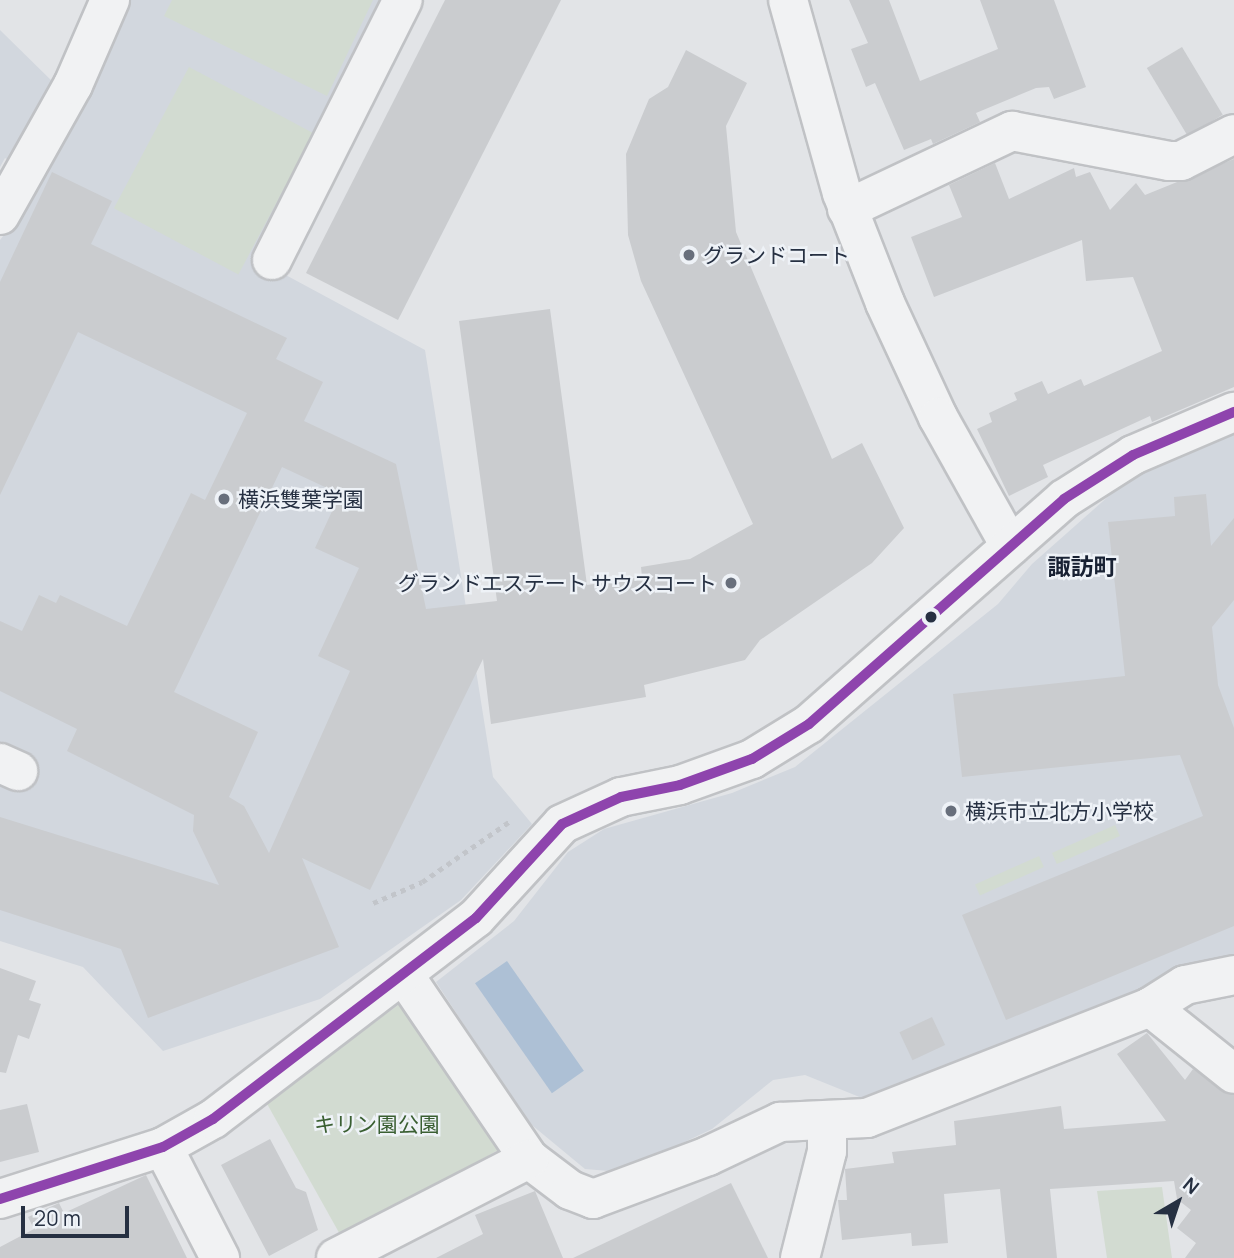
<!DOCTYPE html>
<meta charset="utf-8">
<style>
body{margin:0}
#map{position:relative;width:1234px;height:1258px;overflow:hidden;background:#e2e4e7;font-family:Manrope,"Noto Sans JP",sans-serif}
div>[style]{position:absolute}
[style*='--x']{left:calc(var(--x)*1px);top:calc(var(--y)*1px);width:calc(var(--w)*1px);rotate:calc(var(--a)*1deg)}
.built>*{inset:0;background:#d2d7de}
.green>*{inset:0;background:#d2dbd1;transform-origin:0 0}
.water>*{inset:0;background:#adc0d5;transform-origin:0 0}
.building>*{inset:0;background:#cacccf;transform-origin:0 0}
.path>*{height:4.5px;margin-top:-2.25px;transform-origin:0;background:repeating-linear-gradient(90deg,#c2c5ca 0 5px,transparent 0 10px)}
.roads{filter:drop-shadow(2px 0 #c0c2c5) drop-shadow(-2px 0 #c0c2c5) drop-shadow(0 2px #c0c2c5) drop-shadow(0 -2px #c0c2c5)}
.minor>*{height:38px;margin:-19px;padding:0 19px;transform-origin:19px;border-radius:19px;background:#f1f2f3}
.bus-1>*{height:10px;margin:-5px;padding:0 5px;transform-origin:5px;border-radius:5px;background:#8e44ad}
.dots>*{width:19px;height:19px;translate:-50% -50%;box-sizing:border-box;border:4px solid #eef2f7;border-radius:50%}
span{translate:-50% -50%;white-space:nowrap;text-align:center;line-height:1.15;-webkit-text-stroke:5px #eef2f7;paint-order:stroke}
.poi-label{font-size:21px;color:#263042}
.left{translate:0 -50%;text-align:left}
.right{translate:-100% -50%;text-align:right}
.park-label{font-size:21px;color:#3a5f32}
.neighbourhood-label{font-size:23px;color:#182133;font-weight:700}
.north{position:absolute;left:1143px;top:1167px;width:70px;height:70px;-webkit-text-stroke:5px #eef2f7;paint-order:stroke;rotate:39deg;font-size:19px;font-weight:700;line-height:28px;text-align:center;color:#263042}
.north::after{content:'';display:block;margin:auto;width:24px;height:32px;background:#263042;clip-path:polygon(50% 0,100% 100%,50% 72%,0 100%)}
.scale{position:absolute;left:21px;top:1206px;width:108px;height:32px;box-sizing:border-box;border:4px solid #263042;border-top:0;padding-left:9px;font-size:21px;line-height:24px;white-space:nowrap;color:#263042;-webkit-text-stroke:5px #eef2f7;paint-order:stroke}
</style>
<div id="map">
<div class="built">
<div style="clip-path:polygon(128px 0,389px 0,256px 259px,425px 350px,493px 777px,532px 824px,461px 900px,320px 999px,163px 1051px,83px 967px,0 941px,0 240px,38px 191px)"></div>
<div style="clip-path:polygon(0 30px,56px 85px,14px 163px,5px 158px,0 167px)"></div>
<div style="clip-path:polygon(1234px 430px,1234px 963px,1200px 965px,1151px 982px,1117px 1005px,862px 1098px,805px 1075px,773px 1080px,712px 1129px,621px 1172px,585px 1169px,527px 1121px,436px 982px,514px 921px,568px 852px,604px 829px,732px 793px,795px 767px,998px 604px,1032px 564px,1128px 479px)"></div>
</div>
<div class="green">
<div style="clip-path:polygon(172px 0,373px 0,327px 96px,164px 16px)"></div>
<div style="left:189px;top:67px;width:141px;height:160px;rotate:28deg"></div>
<div style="left:1115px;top:825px;width:12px;height:69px;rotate:66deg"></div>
<div style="left:1039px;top:856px;width:12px;height:70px;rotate:66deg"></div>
<div style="clip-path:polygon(401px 1003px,500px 1149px,342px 1238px,266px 1102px)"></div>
<div style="clip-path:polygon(1162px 1187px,1172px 1258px,1107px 1258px,1097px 1191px)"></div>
</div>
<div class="water">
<div style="left:507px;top:961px;width:134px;height:39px;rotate:55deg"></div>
</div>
<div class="building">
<div style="clip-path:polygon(445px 0,561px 0,398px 320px,306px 273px)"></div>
<div style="clip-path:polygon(849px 0,889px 0,920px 81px,998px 49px,980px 0,1054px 0,1086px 87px,1054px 99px,1049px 87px,1036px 88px,976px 113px,980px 122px,933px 144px,931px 139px,904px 150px,875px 83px,866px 87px,851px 49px,868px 43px)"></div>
<div style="left:1182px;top:47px;width:79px;height:41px;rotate:59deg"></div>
<div style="clip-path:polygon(evenodd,686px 50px,747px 83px,726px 126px,736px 232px,832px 459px,862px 443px,904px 528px,872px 563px,760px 640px,745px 660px,644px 685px,646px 697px,491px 724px,483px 659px,370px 890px,302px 858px,339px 947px,148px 1018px,121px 949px,0 910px,0 817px,219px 885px,193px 831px,194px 815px,67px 751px,77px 729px,0 691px,0 621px,22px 631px,39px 595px,56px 603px,60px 595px,127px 626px,191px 493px,205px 500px,247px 413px,78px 332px,0 495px,0 282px,52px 172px,112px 201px,91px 244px,287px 338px,276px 359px,323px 382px,304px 421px,396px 464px,426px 609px,497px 601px,459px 321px,550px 309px,587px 585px,642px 577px,641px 567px,690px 559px,753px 524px,641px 281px,628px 235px,626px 154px,649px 99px,668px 87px,686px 50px,282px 467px,340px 494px,315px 548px,359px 568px,318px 656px,350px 671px,269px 853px,244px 806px,229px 797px,258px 732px,174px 692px,282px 467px)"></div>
<div style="clip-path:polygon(1234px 159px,1234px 387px,1152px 422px,1150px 416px,1043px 465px,1048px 477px,1009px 496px,977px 429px,992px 422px,989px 413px,1017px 400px,1014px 393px,1042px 381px,1048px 394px,1081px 379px,1084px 386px,1162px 351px,1133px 277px,1086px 281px,1082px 240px,934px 297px,911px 237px,962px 217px,949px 185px,995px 163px,1009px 199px,1074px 168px,1076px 177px,1090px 172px,1110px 210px,1136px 183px,1145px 195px)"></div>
<div style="clip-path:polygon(1206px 494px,1211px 546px,1234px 518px,1234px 600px,1212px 627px,1218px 685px,1234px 728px,1234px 926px,1006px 1020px,962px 915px,1203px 816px,1180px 755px,962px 777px,953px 694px,1125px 676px,1108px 522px,1175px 516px,1174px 497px)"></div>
<div style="clip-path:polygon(0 968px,36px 981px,29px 1000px,41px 1004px,29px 1039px,18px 1035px,6px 1073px,0 1072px)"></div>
<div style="left:932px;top:1017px;width:31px;height:36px;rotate:65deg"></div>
<div style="clip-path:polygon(1147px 1033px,1185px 1080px,1193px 1069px,1234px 1095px,1234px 1258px,1185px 1258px,1196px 1243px,1177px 1228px,1191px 1210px,1177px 1199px,1174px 1181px,1050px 1189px,1057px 1258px,1007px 1258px,1000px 1189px,944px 1194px,948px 1243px,912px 1246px,911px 1233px,842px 1240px,838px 1200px,847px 1200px,845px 1169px,894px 1163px,892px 1152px,956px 1145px,954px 1121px,1061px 1106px,1064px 1129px,1166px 1121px,1117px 1054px)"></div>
<div style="clip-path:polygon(27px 1104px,39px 1152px,0 1162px,0 1110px)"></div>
<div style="clip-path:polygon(270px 1139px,296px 1188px,306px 1192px,318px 1230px,269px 1256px,221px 1165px)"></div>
<div style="clip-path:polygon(146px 1175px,187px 1258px,0 1258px,0 1247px,34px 1229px,28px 1217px,59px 1203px,64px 1213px)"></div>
<div style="clip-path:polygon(731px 1183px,768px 1258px,573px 1258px)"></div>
<div style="clip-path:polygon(535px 1191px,563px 1258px,436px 1258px,483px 1234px,475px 1215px)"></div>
</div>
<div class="path">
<div style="--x:373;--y:903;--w:53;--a:-23.2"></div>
<div style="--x:422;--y:882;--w:107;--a:-34.7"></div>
</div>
<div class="roads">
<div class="minor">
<div style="--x:788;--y:0;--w:200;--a:74.4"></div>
<div style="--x:842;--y:193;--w:118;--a:68.6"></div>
<div style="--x:885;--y:303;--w:126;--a:65.1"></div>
<div style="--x:938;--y:417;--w:148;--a:60.8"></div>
<div style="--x:847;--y:209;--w:183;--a:-25.3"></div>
<div style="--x:1012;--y:131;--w:160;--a:10.8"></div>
<div style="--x:1169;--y:161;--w:12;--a:0"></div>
<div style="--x:1181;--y:161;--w:59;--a:-27"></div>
<div style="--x:0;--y:215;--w:149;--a:-60.7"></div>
<div style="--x:73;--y:85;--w:93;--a:-66.5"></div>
<div style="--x:272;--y:260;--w:291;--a:-63.3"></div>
<div style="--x:0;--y:763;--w:20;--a:24"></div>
<div style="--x:404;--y:975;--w:222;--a:55.8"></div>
<div style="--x:529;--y:1159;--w:51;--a:37.1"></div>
<div style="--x:570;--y:1190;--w:25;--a:21"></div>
<div style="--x:593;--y:1199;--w:123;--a:-20.5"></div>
<div style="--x:708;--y:1156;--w:80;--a:-25.3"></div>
<div style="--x:780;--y:1122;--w:87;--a:-2.6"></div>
<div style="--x:867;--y:1118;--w:304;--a:-21.4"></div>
<div style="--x:1150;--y:1007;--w:41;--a:-32.2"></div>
<div style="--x:1185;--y:985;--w:50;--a:-11.5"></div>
<div style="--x:1150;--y:1007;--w:107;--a:38.6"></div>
<div style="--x:163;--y:1147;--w:125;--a:62.8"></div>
<div style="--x:0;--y:1199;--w:171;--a:-17.7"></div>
<div style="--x:163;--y:1147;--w:57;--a:-29.2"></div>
<div style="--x:213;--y:1119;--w:331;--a:-37.4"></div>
<div style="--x:476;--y:918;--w:127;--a:-47.5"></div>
<div style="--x:562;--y:824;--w:65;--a:-24.6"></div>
<div style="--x:621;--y:797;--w:60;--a:-11.5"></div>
<div style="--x:680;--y:785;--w:77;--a:-19.9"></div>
<div style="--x:752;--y:759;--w:67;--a:-31.6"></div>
<div style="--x:809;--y:724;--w:340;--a:-41.4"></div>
<div style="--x:1064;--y:499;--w:82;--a:-32.5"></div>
<div style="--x:1133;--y:455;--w:110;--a:-23.1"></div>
<div style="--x:336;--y:1258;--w:217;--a:-27.2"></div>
<div style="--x:800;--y:1258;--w:110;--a:-75.8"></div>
<div style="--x:827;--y:1151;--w:30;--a:-90"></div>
</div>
</div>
<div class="bus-1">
<div style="--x:0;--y:1199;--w:171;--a:-17.7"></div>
<div style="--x:163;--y:1147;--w:57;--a:-29.2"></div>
<div style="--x:213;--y:1119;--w:331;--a:-37.4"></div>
<div style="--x:476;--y:918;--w:127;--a:-47.5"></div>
<div style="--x:562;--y:824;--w:65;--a:-24.6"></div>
<div style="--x:621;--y:797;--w:60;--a:-11.5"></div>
<div style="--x:680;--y:785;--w:77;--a:-19.9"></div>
<div style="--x:752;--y:759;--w:67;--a:-31.6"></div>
<div style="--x:809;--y:724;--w:340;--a:-41.4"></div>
<div style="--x:1064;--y:499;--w:82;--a:-32.5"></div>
<div style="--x:1133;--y:455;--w:110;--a:-23.1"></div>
</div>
<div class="dots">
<div style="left:689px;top:255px;background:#686f7c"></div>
<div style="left:224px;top:499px;background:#686f7c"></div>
<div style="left:731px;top:583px;background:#686f7c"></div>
<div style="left:931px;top:617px;background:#263042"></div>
<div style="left:951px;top:811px;background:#686f7c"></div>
</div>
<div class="poi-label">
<span class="left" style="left:703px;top:255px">グランドコート</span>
<span class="left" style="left:238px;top:499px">横浜雙葉学園</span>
<span class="right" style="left:717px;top:583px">グランドエステート サウスコート</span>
<span class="left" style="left:965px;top:811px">横浜市立北方小学校</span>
</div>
<div class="park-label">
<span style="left:377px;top:1124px">キリン園公園</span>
</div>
<div class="neighbourhood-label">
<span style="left:1082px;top:566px">諏訪町</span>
</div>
<div class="north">N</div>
<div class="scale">20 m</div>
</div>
